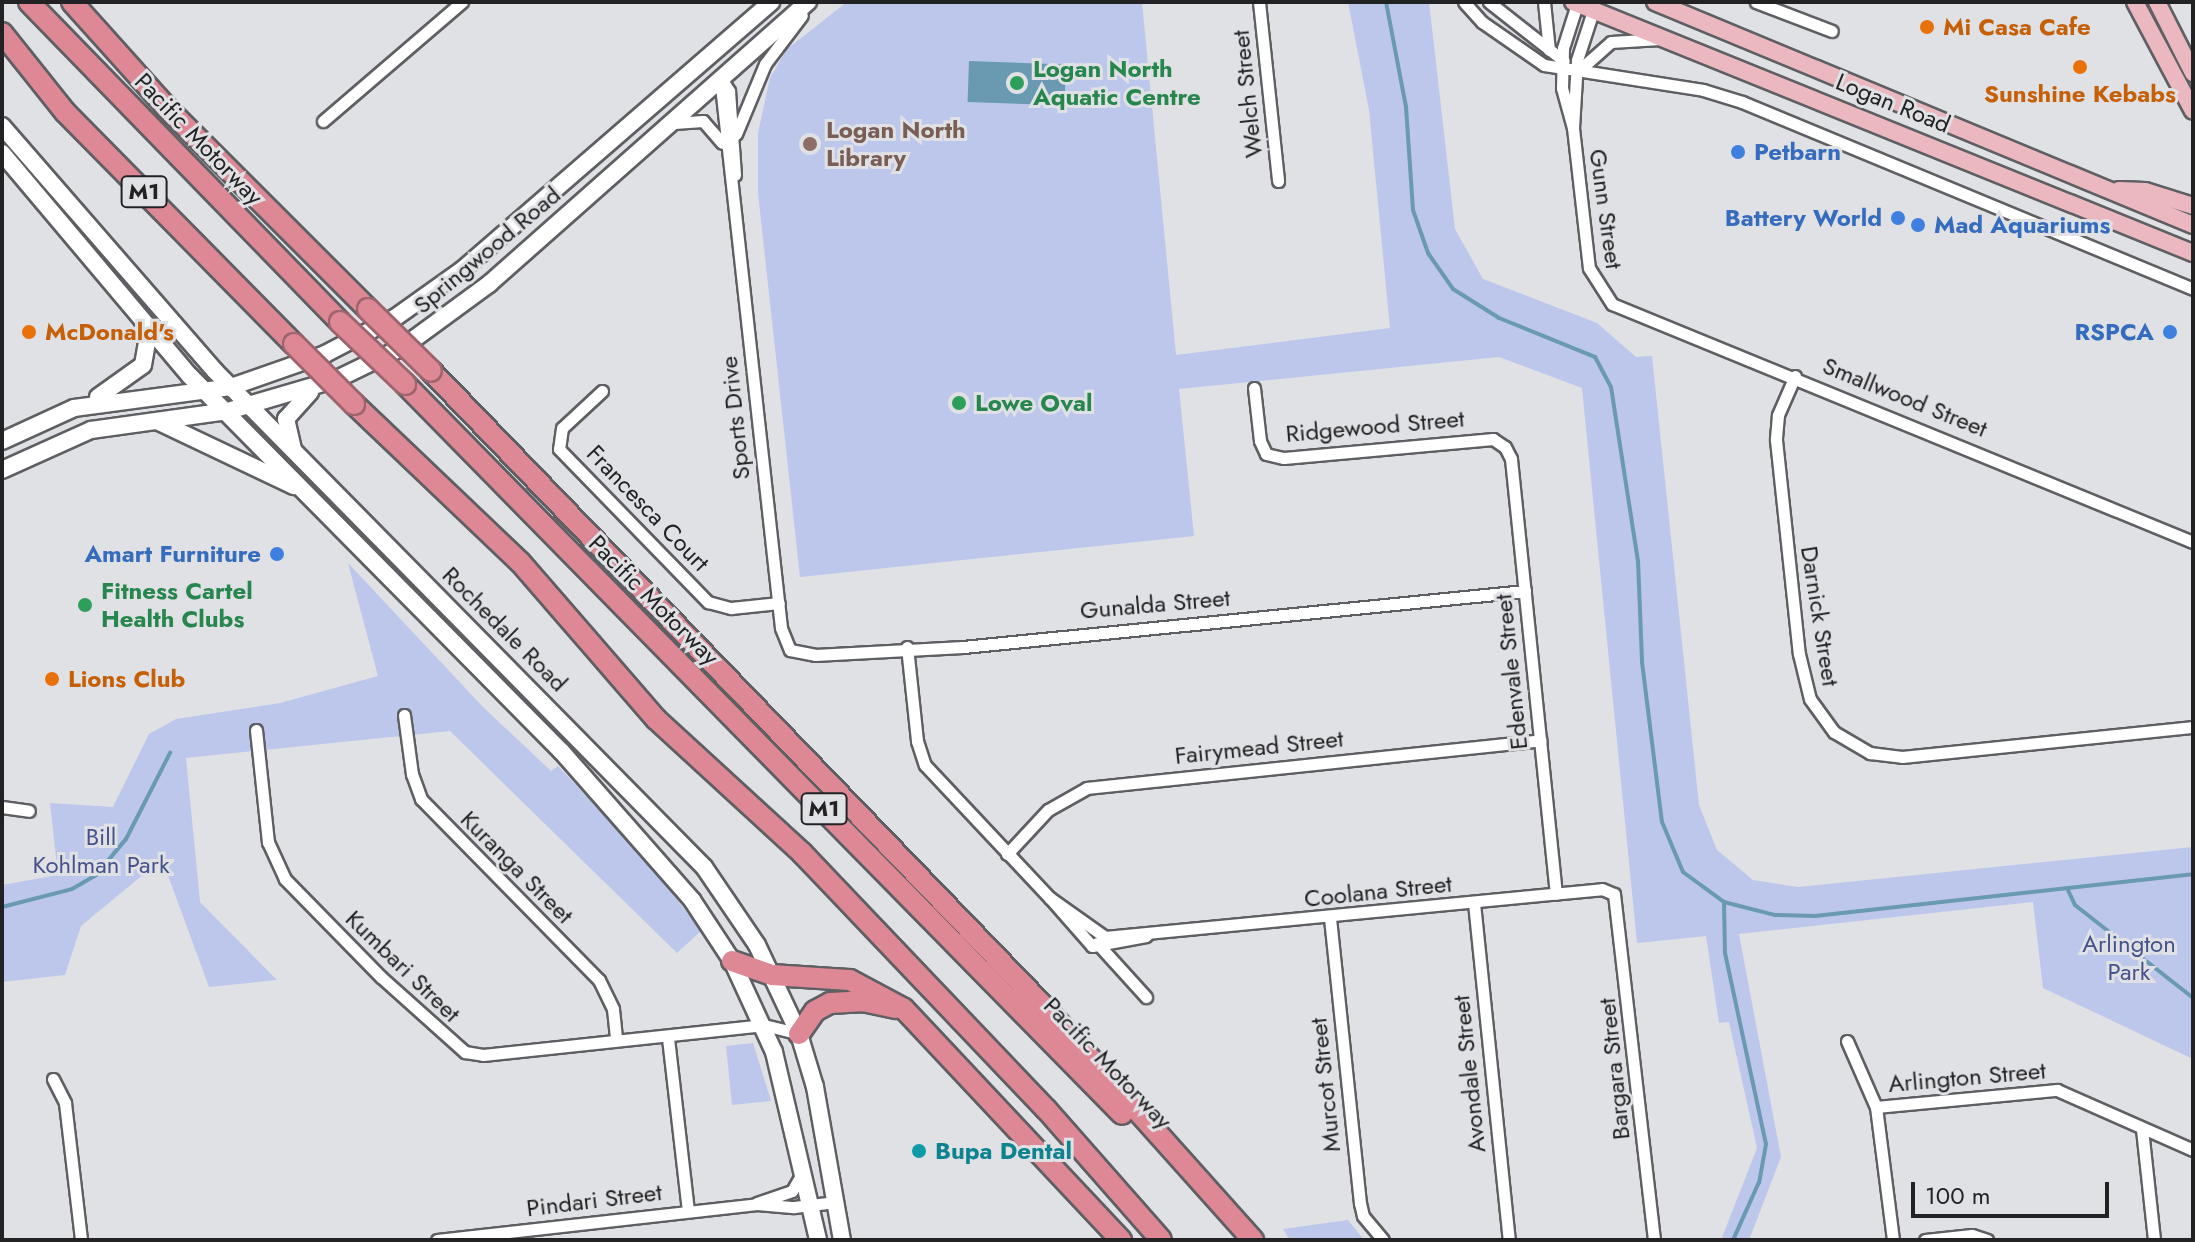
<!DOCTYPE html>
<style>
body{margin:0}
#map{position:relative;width:2195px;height:1242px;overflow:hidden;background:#e0e1e5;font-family:Jost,sans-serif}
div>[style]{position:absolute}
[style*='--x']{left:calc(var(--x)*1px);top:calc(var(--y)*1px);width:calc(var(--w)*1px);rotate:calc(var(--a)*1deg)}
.green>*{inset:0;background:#bcc7eb}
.water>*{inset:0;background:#699ab1;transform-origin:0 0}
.stream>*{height:4px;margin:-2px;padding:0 2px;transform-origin:2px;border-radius:2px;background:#699ab1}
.roads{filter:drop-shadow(2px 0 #5e5f62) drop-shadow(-2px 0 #5e5f62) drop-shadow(0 2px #5e5f62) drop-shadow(0 -2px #5e5f62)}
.street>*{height:11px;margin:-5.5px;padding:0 5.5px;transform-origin:5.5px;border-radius:5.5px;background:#fff}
.secondary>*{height:16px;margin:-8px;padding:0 8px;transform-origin:8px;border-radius:8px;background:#fff}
.primary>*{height:16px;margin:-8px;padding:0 8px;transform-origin:8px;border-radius:8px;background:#ebb8bf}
.highway>*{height:20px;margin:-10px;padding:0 10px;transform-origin:10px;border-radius:10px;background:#de8895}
.bridges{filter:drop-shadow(2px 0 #9c646d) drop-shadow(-2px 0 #9c646d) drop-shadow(0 2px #9c646d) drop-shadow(0 -2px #9c646d)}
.highway-bridge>*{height:20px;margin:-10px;padding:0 10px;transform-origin:10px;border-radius:10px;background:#de8895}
.dots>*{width:22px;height:22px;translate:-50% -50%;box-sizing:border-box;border:4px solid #e0e1e5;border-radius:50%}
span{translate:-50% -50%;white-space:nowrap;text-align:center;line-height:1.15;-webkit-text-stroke:6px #e0e1e5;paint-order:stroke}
.shield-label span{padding:2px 6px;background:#e0e1e5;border:2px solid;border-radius:6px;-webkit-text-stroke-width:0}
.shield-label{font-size:22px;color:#222224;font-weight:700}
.food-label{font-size:24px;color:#c56008;font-weight:700}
.left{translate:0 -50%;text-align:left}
.leisure-label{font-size:24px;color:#27864d;font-weight:700}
.street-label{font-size:24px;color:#222224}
.education-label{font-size:24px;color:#785e54;font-weight:700}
.shop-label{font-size:24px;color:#366cbe;font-weight:700}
.right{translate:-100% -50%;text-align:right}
.park-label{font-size:24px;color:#46538b}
.culture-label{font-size:24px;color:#0d838f;font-weight:700}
.frame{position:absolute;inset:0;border:4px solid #222224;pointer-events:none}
.scale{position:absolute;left:1911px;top:1182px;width:198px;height:36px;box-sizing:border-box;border:4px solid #222224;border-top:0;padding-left:10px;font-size:24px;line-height:28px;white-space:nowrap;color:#222224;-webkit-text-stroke:6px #e0e1e5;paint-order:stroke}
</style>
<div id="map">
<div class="green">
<div style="clip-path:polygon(847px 2px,1142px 2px,1176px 355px,1390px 328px,1369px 110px,1348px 2px,1429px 2px,1455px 229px,1483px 279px,1597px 323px,1636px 357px,1652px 356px,1699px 805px,1717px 850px,1753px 880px,1798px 887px,2193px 847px,2193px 1059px,2043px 988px,2033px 902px,1739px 934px,1781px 1157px,1749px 1240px,1721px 1240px,1757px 1148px,1729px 1022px,1719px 1023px,1706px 936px,1637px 943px,1582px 388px,1499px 357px,1179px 389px,1194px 536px,800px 577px,758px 193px,758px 133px,770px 78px,787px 49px)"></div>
<div style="clip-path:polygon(348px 563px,482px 706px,551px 771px,558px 766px,649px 863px,701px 931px,677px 953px,450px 731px,186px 758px,200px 902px,277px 980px,209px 987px,162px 859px,81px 926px,65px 975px,2px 982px,2px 885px,58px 875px,50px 803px,113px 807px,149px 734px,176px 719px,280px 703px,378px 676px)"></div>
<div style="clip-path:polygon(753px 1043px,771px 1101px,732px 1105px,726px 1046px)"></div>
<div style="clip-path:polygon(1348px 1220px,1364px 1240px,1290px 1240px,1283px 1229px)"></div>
</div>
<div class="water">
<div style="left:969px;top:61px;width:97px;height:41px;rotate:2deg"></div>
</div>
<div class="stream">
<div style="--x:1386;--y:2;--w:107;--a:79.2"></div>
<div style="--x:1406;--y:107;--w:103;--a:86.1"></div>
<div style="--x:1413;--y:210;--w:46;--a:70.8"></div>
<div style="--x:1428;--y:253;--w:44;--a:55.2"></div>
<div style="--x:1453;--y:289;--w:54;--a:32.2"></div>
<div style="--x:1499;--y:318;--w:104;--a:22.1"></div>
<div style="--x:1595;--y:357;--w:34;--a:62"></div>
<div style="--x:1611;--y:387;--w:176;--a:81.2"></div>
<div style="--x:1638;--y:561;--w:101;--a:87.7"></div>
<div style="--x:1642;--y:662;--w:161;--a:82.9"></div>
<div style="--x:1662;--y:822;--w:54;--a:67.2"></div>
<div style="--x:1683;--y:872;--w:51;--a:36.2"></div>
<div style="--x:1724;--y:902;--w:53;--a:14.3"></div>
<div style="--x:1775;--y:915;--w:40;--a:1.4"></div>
<div style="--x:1815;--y:916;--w:380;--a:-6.3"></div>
<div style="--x:2067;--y:888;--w:19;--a:65"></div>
<div style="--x:2075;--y:905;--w:150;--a:38.2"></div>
<div style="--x:1724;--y:902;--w:51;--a:88.9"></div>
<div style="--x:1725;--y:953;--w:195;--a:77.9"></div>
<div style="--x:1766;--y:1144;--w:39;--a:100"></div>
<div style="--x:1759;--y:1182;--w:64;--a:114.1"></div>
<div style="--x:2;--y:907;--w:72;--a:-14.4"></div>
<div style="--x:72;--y:889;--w:28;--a:-30"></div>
<div style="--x:96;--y:875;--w:47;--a:-50.2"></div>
<div style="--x:126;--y:839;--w:97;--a:-62.9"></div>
</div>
<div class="roads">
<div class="street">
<div style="--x:1259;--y:2;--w:180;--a:83.9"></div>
<div style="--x:1464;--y:2;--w:27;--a:48"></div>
<div style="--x:1482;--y:22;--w:75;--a:34.7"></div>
<div style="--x:1544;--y:65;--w:161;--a:8.9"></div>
<div style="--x:1703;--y:90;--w:41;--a:17.1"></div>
<div style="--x:1742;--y:102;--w:488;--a:22.5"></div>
<div style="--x:1489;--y:2;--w:95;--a:38.2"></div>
<div style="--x:1544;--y:2;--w:48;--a:84.1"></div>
<div style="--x:1756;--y:2;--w:81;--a:20.9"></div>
<div style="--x:1577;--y:4;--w:46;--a:107.7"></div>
<div style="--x:1563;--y:48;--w:40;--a:91.4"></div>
<div style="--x:1562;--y:88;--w:41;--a:74.6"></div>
<div style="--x:1573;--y:128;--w:141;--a:83.5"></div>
<div style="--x:1589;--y:268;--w:43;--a:57.4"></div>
<div style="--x:1612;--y:304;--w:628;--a:22.28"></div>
<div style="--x:1577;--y:72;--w:45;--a:-41.4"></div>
<div style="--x:1611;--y:42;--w:49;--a:-3.5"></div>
<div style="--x:720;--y:77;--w:554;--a:83.68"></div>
<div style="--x:781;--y:628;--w:24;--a:68"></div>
<div style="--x:790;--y:650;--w:25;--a:11"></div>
<div style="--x:815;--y:655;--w:148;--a:-3.1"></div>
<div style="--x:963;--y:647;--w:565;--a:-5.69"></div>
<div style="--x:720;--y:77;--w:17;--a:57"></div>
<div style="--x:729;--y:91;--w:84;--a:85.9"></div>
<div style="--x:323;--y:121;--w:183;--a:-40.6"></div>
<div style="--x:674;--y:123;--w:29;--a:-4"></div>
<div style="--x:703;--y:121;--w:29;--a:49"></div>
<div style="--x:1573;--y:128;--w:68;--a:-86.6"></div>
<div style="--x:1577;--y:60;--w:52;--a:-71.9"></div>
<div style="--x:736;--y:134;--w:76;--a:-67.5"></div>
<div style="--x:765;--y:64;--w:61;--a:-52.9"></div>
<div style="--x:1795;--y:376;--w:43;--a:113.6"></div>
<div style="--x:1778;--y:415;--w:25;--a:95"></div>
<div style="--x:1776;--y:440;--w:215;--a:83.9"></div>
<div style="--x:1799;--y:654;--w:46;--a:76.3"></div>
<div style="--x:1810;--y:699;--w:41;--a:54"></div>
<div style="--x:1834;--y:732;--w:42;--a:30.3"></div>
<div style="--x:1870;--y:753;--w:32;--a:7"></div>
<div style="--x:1902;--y:757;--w:293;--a:-5.9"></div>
<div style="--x:1254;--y:388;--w:53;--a:83.5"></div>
<div style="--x:1260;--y:441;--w:14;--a:65"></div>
<div style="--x:1266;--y:454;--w:18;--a:13"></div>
<div style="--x:1284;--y:458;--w:210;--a:-5.2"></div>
<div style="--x:1493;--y:439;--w:14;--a:34"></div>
<div style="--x:1505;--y:447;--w:13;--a:63"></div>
<div style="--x:1511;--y:459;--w:437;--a:84.1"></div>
<div style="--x:602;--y:391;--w:54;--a:137.2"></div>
<div style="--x:562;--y:428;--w:21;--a:98"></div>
<div style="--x:559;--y:449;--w:214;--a:45.8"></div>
<div style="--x:708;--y:602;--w:24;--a:15"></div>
<div style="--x:731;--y:608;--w:48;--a:-5.9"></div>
<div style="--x:907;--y:647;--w:95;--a:83.9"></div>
<div style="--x:917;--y:741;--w:25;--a:72"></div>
<div style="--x:925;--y:765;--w:183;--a:46.8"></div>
<div style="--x:404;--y:715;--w:60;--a:82.3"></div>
<div style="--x:412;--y:774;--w:27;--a:70"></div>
<div style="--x:421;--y:799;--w:254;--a:45.5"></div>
<div style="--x:599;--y:980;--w:32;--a:64"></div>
<div style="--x:613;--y:1009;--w:31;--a:84"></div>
<div style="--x:256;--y:730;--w:113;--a:83.9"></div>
<div style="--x:268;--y:842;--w:41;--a:65.3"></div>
<div style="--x:285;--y:879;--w:137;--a:45.6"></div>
<div style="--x:381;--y:977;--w:113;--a:41.8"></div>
<div style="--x:465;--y:1052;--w:18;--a:9"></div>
<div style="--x:483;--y:1055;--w:283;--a:-6.1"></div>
<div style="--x:764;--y:1025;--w:36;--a:14"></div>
<div style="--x:2;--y:807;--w:27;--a:8"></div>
<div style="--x:1007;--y:854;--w:60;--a:-47"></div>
<div style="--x:1048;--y:810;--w:45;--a:-29.4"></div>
<div style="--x:1087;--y:788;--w:456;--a:-6"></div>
<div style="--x:1474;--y:903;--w:339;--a:84.1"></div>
<div style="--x:1330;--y:918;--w:287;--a:84"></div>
<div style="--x:1360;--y:1203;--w:13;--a:77"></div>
<div style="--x:1363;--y:1216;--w:31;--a:50"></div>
<div style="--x:1146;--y:936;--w:55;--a:169.5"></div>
<div style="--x:1092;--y:946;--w:64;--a:-131.2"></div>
<div style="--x:1050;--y:898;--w:67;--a:35.3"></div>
<div style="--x:1105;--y:937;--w:499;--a:-5.5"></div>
<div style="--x:1602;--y:889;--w:13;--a:23"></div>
<div style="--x:1614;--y:894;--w:348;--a:83.4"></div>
<div style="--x:1097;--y:943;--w:73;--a:47.8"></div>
<div style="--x:668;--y:1038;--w:174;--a:83.4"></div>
<div style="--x:1847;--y:1041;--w:72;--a:66.3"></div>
<div style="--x:1876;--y:1107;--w:134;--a:82.7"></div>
<div style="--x:53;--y:1079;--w:27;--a:63"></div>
<div style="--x:65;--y:1103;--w:138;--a:83.3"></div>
<div style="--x:1876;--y:1107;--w:182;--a:-5.4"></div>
<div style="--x:2057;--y:1090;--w:149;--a:23.8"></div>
<div style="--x:2142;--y:1129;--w:112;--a:83.8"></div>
<div style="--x:757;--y:1203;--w:37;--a:-19"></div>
<div style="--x:792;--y:1191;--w:22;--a:-60"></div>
<div style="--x:437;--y:1240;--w:322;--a:-6.4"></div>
<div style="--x:757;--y:1204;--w:37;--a:5"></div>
<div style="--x:794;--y:1207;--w:42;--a:-6.8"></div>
<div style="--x:1925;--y:1240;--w:47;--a:-6.1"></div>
<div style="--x:1972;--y:1235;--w:16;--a:18"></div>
</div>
<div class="secondary">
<div style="--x:2;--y:126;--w:325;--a:49"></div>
<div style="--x:215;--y:371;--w:697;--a:45.41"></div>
<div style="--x:704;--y:867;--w:94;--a:55.8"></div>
<div style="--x:757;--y:945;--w:98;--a:64.7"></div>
<div style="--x:799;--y:1034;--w:55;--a:73.2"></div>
<div style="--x:815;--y:1087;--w:155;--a:80"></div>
<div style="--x:2;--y:153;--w:292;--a:49.9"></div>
<div style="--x:190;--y:376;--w:529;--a:45.31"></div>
<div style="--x:562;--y:752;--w:197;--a:48.7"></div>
<div style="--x:692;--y:900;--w:73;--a:56.7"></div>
<div style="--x:732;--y:961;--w:100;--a:65.2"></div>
<div style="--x:774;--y:1052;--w:193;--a:76.8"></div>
<div style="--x:98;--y:397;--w:55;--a:-35.4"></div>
<div style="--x:143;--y:365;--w:23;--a:-80"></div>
<div style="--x:147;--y:342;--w:17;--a:-103"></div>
<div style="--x:157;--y:421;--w:152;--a:25.4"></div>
<div style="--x:2;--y:441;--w:79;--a:-24.6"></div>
<div style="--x:74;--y:408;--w:158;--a:-7.6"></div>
<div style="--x:231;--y:387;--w:100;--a:-19.3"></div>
<div style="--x:325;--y:354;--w:80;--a:-27.5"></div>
<div style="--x:396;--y:317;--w:81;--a:-35.5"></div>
<div style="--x:462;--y:270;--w:409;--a:-40.9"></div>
<div style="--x:293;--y:449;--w:31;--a:-103"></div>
<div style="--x:286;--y:419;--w:36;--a:-48"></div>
<div style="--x:2;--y:470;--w:98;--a:-24.2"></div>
<div style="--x:91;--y:430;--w:138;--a:-7.9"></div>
<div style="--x:228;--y:411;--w:114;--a:-16.4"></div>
<div style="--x:337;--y:379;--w:73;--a:-25.9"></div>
<div style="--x:403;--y:347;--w:107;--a:-36.2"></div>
<div style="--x:489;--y:284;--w:426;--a:-41.5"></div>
</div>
<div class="primary">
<div style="--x:1573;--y:2;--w:669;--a:22.04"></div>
<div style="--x:1655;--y:2;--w:582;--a:22.51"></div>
<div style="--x:2135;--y:2;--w:123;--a:62"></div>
<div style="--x:2157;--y:2;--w:80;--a:63.1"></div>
<div style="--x:2119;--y:190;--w:26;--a:2"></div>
<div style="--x:2145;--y:191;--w:50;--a:17.4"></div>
</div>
<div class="highway">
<div style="--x:29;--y:2;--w:446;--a:45.8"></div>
<div style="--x:72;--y:2;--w:144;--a:48.1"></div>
<div style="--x:168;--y:109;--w:283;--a:45"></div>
<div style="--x:2;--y:33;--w:101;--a:51.4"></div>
<div style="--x:65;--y:112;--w:326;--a:45.4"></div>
<div style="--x:431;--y:371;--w:892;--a:46.04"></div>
<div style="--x:1050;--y:1013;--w:305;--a:48.2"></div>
<div style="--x:405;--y:384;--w:1023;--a:45.51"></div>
<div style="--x:354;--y:404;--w:229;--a:43.6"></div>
<div style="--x:520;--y:562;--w:208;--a:49.1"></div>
<div style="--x:656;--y:719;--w:198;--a:42.5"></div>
<div style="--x:802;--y:853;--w:354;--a:46.4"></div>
<div style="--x:1046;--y:1109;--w:174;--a:48.7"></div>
<div style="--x:732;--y:961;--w:42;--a:19.3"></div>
<div style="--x:772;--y:975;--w:78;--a:3.7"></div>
<div style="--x:850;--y:980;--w:61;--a:28.2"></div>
<div style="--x:904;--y:1009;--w:317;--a:46.8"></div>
<div style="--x:799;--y:1034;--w:28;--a:-55"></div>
<div style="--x:815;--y:1011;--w:17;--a:-28"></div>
<div style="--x:830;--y:1003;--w:33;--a:-3"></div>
<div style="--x:863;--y:1001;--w:34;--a:12"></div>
</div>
</div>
<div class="bridges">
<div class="highway-bridge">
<div style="--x:368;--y:309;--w:88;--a:44.5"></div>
<div style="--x:340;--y:322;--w:90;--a:43.6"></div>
<div style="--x:294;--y:344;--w:85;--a:45"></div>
</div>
</div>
<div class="dots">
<div style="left:1927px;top:27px;background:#e8710a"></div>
<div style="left:2080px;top:67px;background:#e8710a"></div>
<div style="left:1017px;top:83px;background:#2e9e5b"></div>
<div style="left:810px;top:144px;background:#8d6e63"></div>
<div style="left:1738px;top:152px;background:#3f7fe0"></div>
<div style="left:1898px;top:218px;background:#3f7fe0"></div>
<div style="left:1918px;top:225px;background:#3f7fe0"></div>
<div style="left:29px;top:332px;background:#e8710a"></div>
<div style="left:2170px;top:332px;background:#3f7fe0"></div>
<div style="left:959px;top:403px;background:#2e9e5b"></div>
<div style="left:277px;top:554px;background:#3f7fe0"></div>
<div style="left:85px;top:605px;background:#2e9e5b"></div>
<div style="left:52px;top:679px;background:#e8710a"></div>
<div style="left:919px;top:1151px;background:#0f9aa8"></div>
</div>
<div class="shield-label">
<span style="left:144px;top:192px">M1</span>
<span style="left:824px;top:809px">M1</span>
</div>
<div class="food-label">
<span class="left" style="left:1943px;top:27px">Mi Casa Cafe</span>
<span style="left:2080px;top:94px">Sunshine Kebabs</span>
<span class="left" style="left:45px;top:332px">McDonald's</span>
<span class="left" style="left:68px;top:679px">Lions Club</span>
</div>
<div class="leisure-label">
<span class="left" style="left:1033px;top:83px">Logan North<br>Aquatic Centre</span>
<span class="left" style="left:975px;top:403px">Lowe Oval</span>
<span class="left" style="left:101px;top:605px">Fitness Cartel<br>Health Clubs</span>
</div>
<div class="street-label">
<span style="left:1247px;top:94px;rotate:-96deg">Welch Street</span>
<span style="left:1893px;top:103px;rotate:22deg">Logan Road</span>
<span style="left:199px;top:139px;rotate:46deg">Pacific Motorway</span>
<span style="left:1606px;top:209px;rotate:82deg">Gunn Street</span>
<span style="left:487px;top:250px;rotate:-40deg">Springwood Road</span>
<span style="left:1905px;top:397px;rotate:22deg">Smallwood Street</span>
<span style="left:735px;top:418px;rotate:-96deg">Sports Drive</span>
<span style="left:1375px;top:426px;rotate:-5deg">Ridgewood Street</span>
<span style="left:648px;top:508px;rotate:46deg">Francesca Court</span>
<span style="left:654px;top:600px;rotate:45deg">Pacific Motorway</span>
<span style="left:1155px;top:604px;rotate:-5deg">Gunalda Street</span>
<span style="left:1820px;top:616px;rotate:81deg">Darnick Street</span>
<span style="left:505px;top:629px;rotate:45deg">Rochedale Road</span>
<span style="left:1511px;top:672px;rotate:-96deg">Edenvale Street</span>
<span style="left:1259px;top:747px;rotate:-6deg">Fairymead Street</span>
<span style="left:517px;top:867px;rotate:45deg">Kuranga Street</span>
<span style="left:1378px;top:891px;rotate:-6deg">Coolana Street</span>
<span style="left:403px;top:966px;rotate:44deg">Kumbari Street</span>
<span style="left:1108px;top:1063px;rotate:46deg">Pacific Motorway</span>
<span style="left:1614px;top:1069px;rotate:-96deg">Bargara Street</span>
<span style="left:1469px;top:1074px;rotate:-96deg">Avondale Street</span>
<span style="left:1967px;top:1077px;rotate:-5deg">Arlington Street</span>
<span style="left:1325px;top:1085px;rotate:-96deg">Murcot Street</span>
<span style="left:594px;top:1200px;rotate:-7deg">Pindari Street</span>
</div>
<div class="education-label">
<span class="left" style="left:826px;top:144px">Logan North<br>Library</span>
</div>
<div class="shop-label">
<span class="left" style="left:1754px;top:152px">Petbarn</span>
<span class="right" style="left:1882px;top:218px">Battery World</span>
<span class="left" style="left:1934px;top:225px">Mad Aquariums</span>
<span class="right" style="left:2154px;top:332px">RSPCA</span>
<span class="right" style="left:261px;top:554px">Amart Furniture</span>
</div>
<div class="park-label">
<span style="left:101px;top:851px">Bill<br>Kohlman Park</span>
<span style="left:2129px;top:958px">Arlington<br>Park</span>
</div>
<div class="culture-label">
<span class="left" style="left:935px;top:1151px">Bupa Dental</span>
</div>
<div class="frame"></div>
<div class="scale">100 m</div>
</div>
